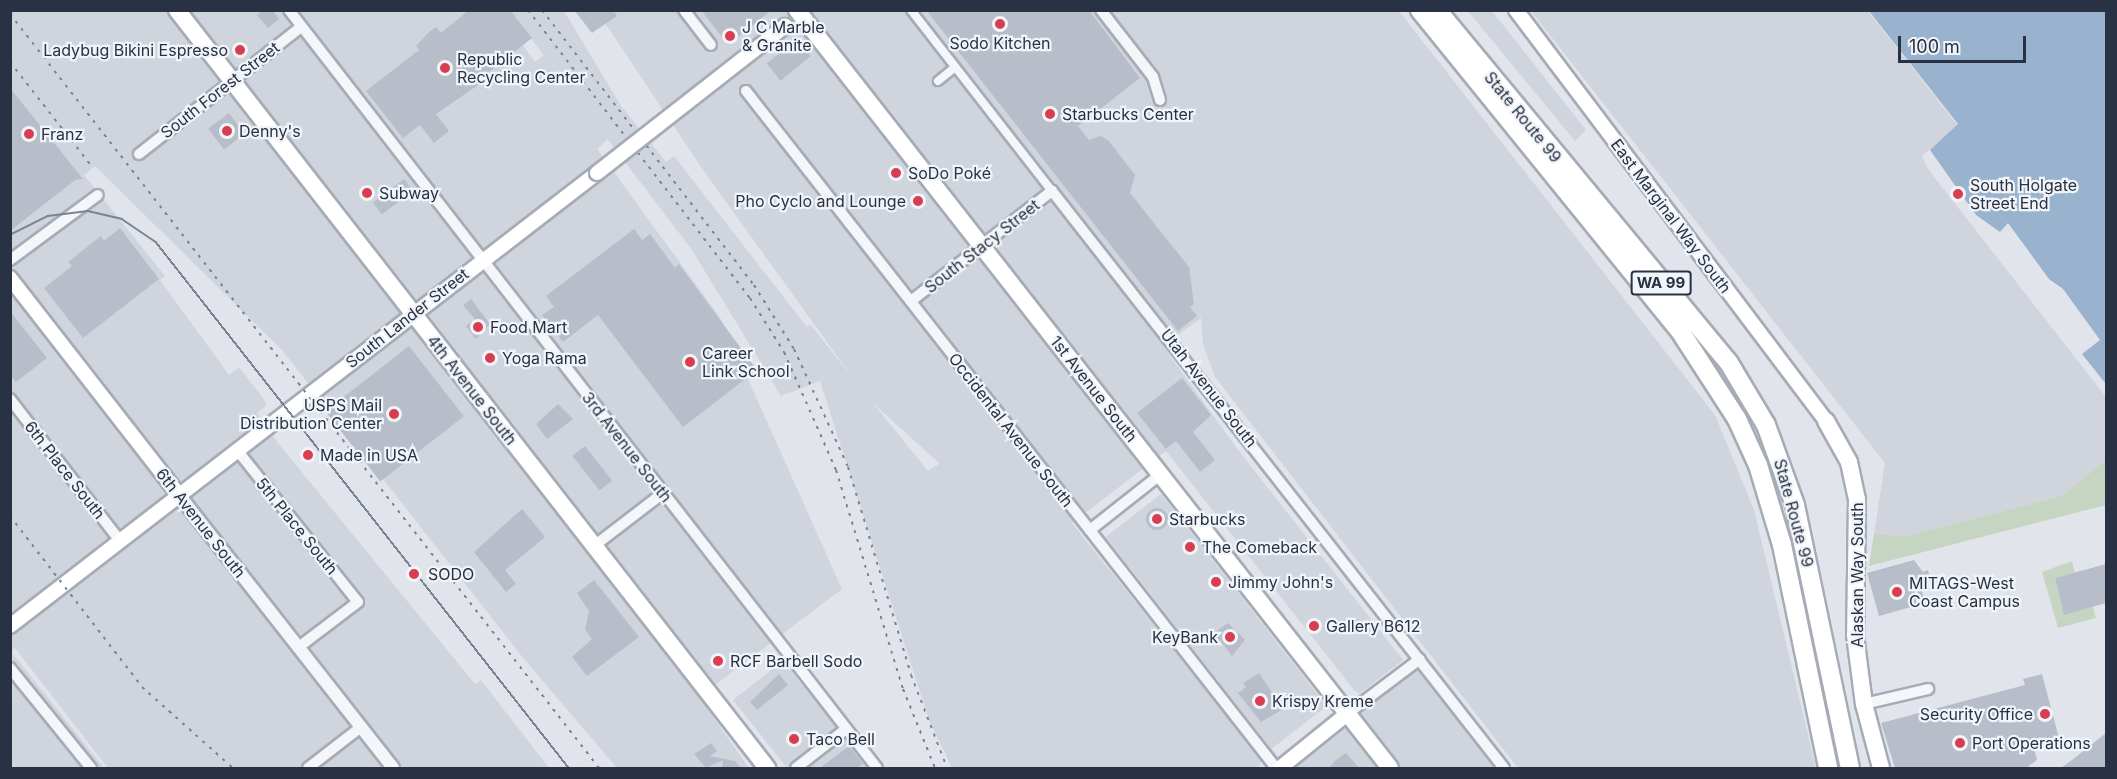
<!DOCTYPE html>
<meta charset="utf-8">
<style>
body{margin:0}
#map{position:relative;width:2117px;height:779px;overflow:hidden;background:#e1e5eb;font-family:Inter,sans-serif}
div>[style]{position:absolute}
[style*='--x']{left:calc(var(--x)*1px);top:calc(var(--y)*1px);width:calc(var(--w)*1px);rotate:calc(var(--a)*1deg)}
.built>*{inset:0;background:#cfd4dd;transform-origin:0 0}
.green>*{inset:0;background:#c6d5c2}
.water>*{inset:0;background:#99b2ce}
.building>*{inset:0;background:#b8bec9;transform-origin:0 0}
.round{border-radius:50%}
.roads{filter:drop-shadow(2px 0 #a6acb6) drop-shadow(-2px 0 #a6acb6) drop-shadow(0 2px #a6acb6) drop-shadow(0 -2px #a6acb6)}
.pedestrian>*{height:8px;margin:-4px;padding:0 4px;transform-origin:4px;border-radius:4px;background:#f4f6f9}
.minor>*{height:10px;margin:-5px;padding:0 5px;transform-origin:5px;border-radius:5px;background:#f4f6f9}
.tertiary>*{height:12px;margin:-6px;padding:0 6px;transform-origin:6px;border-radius:6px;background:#f4f6f9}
.secondary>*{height:14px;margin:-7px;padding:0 7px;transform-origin:7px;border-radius:7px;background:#fff}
.primary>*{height:16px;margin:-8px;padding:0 8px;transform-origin:8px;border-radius:8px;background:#fff}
.motorway>*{height:18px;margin:-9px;padding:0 9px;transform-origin:9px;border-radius:9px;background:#fff}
.tram>*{height:1.5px;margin:-0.75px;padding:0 0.75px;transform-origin:0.75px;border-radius:0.75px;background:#798396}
.rail>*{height:2px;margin-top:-1px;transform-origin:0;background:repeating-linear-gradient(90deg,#798396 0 3px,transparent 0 9px)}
.bridges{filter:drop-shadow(2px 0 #a6acb6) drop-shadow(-2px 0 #a6acb6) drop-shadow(0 2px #a6acb6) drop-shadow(0 -2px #a6acb6)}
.secondary-bridge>*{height:14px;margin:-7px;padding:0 7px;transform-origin:7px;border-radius:7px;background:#fff}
.dots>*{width:16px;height:16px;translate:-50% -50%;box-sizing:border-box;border:3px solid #f1f4f8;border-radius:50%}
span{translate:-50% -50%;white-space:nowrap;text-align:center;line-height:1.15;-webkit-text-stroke:4.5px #f1f4f8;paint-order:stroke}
.shield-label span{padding:2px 4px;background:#f1f4f8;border:2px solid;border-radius:4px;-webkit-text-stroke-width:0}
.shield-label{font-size:15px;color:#283244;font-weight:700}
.poi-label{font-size:16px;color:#283244}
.left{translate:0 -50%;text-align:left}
.right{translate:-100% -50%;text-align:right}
.street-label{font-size:16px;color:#283244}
.frame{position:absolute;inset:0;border:12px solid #283244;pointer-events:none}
.scale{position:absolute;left:1898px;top:36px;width:128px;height:27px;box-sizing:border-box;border:3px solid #283244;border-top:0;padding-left:8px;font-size:18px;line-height:21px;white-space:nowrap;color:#283244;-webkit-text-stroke:4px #f1f4f8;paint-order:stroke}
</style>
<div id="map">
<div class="built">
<div style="clip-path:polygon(11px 11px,498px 11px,535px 62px,544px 55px,608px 139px,597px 149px,721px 319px,842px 589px,699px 697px,749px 768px,617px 768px,524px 659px,282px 350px,95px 166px,84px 175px,165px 276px,160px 280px,229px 375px,239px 367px,263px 398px,267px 405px,257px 413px,278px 443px,475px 684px,481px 680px,549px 768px,108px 768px,15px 648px,11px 651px)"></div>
<div style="clip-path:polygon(evenodd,510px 11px,564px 11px,621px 106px,666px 162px,674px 156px,806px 326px,811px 325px,855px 381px,701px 167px,597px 11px,1399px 11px,1715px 415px,1754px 510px,1816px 768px,1518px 768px,1215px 377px,1203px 344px,1201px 318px,1163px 346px,1235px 446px,1403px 660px,1359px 694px,1354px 690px,1166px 451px,1072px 523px,1262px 760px,1258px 768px,952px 768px,929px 720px,820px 381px,781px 396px,692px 250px,510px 11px,873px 403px,939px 463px,939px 464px,928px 471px,873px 403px)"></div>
<div style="clip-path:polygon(1468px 11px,1492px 11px,1586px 130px,1575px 141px)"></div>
<div style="clip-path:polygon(1531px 11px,1868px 11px,1958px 126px,1922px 156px,1928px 169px,2106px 397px,2106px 460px,2061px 496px,1907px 536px,1874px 534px,1885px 463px)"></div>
<div style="left:1161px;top:494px;width:269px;height:70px;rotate:52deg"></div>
<div style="clip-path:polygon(13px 654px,104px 768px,11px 768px)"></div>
<div style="clip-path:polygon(783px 661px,868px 768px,787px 768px,733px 700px)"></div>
<div style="clip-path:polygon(1416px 668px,1495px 768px,1289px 768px)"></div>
</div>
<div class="green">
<div style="clip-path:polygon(2106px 460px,2106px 505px,1869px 566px,1874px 534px,1907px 536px,2061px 496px)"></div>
<div style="clip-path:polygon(2072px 561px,2075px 573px,2055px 578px,2064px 614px,2093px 607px,2096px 618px,2058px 628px,2042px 572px)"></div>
</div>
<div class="water">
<div style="clip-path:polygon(1869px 11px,2106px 11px,2106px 384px,2082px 354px,2100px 340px,2063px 289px,2049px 279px,2008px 223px,2000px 232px,1976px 215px,1930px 150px,1958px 124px)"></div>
</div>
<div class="building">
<div style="clip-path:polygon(263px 10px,272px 10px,279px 19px,268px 28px,257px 15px)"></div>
<div style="clip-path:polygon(469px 10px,510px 10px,532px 38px,479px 80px,481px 83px,436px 114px,449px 131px,434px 143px,420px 125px,403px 138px,366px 91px,419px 50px,416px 46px,429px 32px,436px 27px,441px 33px)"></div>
<div style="clip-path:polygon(574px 10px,613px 10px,617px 16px,592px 33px)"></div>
<div style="clip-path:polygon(701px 10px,772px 10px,728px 45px)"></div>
<div style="clip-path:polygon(926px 10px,1089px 10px,1140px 78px,1078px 126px,1089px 140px,1100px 136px,1108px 140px,1135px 175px,1130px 193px,1189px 267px,1194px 304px,1190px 307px,1197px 316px,1178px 331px)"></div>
<div style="left:797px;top:39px;width:22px;height:39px;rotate:51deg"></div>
<div style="clip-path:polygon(10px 88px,83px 179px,75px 180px,10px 231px)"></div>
<div style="left:229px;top:113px;width:26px;height:26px;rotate:53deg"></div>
<div style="left:404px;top:179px;width:15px;height:39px;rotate:53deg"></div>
<div style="clip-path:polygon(120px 228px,159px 279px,83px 338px,44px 288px,72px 266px,68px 262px,101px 236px,104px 241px)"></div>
<div style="clip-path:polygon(634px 229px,642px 240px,650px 234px,675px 268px,679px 264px,757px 370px,683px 427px,598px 315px,563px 342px,542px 315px,554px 307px,546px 296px)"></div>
<div style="clip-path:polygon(471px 299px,490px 324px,476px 339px,466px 326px,475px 319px,463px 305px)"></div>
<div style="clip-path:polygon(10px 311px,47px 358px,16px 382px,10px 375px)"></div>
<div style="left:409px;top:346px;width:89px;height:106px;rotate:52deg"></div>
<div style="clip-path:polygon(1182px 378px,1211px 415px,1193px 432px,1215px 460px,1200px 472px,1176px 441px,1166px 449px,1137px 413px)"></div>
<div style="clip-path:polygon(558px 404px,573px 419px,547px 439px,536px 424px)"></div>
<div style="left:585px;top:446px;width:44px;height:16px;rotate:52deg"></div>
<div class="round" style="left:1146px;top:508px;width:22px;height:22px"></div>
<div style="clip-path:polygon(522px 509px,545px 537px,505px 570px,516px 584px,506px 592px,474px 552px)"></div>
<div style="clip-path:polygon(1914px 560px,1923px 572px,1928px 570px,1930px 579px,1920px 582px,1925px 603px,1879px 616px,1867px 573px)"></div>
<div style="clip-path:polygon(2106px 564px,2106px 603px,2064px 615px,2055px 578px)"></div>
<div style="clip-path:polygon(594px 580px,639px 637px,587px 676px,572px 657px,592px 639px,585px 630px,589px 611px,577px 593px)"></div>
<div style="clip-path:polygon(1228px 623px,1245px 640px,1232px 656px,1214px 633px)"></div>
<div style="clip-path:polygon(1259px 673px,1283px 709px,1261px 722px,1238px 693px,1246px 687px,1243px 683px)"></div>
<div style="clip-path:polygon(779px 674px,788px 685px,757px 710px,750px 702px)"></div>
<div style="clip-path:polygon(2042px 674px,2059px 738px,2033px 745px,2037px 760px,2026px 768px,1895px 768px,1881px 723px,2025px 685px,2023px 679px)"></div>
<div style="clip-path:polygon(2106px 733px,2106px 768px,2061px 768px,2072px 760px)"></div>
<div style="clip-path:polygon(711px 743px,717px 751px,710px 756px,735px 761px,741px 768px,722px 768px,723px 760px,706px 768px,694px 754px)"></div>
<div style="clip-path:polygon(849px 746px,863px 764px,857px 768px,820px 768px)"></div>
<div style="clip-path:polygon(1346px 753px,1359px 768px,1329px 768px,1336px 760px)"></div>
</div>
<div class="roads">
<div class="pedestrian">
<div style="--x:911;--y:10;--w:229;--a:52.1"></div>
<div style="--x:938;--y:81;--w:22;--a:-39"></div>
</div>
<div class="minor">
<div style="--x:289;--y:10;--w:959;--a:52.2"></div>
<div style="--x:684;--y:10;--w:44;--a:52.4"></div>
<div style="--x:1101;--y:10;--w:85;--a:52.2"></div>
<div style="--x:1153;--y:77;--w:24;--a:73"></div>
<div style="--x:746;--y:91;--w:860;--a:51.94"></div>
<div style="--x:139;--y:154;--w:206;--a:-38.1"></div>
<div style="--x:10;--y:260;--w:109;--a:-36.5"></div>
<div style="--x:911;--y:301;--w:179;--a:-38"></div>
<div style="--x:1052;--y:191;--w:733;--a:51.93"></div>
<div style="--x:10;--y:399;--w:180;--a:52.2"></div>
<div style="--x:237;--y:450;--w:194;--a:51.5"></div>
<div style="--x:358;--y:602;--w:74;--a:142.7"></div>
<div style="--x:1090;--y:530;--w:90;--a:-38.3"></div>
<div style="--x:594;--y:546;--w:87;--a:-37.5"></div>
<div style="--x:10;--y:668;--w:129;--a:51"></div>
<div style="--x:1864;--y:704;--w:66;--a:-13.2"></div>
<div style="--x:1347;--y:714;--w:91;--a:-37"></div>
<div style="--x:308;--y:768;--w:67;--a:-37.7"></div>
<div style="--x:796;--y:768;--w:63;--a:-38"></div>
</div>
<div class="tertiary">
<div style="--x:179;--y:495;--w:347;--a:51.9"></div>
</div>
<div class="secondary">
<div style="--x:1516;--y:10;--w:515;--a:52.97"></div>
<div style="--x:10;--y:278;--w:275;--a:52.1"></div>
<div style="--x:10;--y:626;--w:741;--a:-37.66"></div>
<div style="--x:1280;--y:768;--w:86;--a:-38.9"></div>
</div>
<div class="primary">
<div style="--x:177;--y:10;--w:961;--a:52.1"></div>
<div style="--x:797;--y:10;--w:962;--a:51.96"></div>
<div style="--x:1826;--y:421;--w:47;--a:60.7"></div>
<div style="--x:1849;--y:462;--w:38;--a:78"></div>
<div style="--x:1857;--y:499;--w:136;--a:90.8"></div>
<div style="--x:1855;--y:635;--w:70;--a:82.6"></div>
<div style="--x:1864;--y:704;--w:66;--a:75.1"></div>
</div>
<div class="motorway">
<div style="--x:1420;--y:10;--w:417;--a:51"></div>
<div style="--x:1682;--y:334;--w:101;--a:57.1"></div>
<div style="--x:1737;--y:419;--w:51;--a:65.5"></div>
<div style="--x:1758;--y:465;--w:84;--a:73.3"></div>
<div style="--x:1782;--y:545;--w:228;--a:78.3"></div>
<div style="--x:1437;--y:10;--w:458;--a:50.4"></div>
<div style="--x:1729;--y:363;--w:72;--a:59.2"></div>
<div style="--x:1766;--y:425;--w:85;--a:70.1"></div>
<div style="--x:1795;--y:505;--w:269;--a:78.2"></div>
</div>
</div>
<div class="tram">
<div style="--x:10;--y:235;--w:42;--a:-26.6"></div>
<div style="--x:48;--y:216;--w:40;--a:-7.1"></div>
<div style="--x:88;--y:211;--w:35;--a:13"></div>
<div style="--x:122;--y:219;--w:41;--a:34.1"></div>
<div style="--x:156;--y:242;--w:669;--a:51.86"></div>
</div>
<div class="rail">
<div style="--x:528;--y:10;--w:364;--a:52.4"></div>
<div style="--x:750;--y:298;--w:64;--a:57.8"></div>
<div style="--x:784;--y:352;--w:129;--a:66.2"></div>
<div style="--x:836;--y:470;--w:229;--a:73"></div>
<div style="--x:903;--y:689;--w:85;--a:67.9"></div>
<div style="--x:542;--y:10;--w:347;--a:52.4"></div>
<div style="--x:754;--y:285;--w:75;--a:58"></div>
<div style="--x:794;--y:349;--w:130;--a:65.4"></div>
<div style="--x:848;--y:467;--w:217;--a:73.1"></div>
<div style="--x:911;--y:675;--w:100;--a:68.8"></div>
<div style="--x:10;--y:14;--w:957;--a:52"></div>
<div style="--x:10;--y:62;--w:130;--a:51.9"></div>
<div style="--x:10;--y:516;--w:216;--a:52.3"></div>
<div style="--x:142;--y:687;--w:122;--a:41.7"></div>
</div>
<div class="bridges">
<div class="secondary-bridge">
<div style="--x:597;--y:173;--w:239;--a:-38"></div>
</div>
</div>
<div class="dots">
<div style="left:1000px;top:24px;background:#d93d51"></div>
<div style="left:730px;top:36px;background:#d93d51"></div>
<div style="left:240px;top:50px;background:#d93d51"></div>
<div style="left:445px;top:68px;background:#d93d51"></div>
<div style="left:1050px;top:114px;background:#d93d51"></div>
<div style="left:227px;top:131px;background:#d93d51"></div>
<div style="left:29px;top:134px;background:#d93d51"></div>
<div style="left:896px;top:173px;background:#d93d51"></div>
<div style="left:367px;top:193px;background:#d93d51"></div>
<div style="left:1958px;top:194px;background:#d93d51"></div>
<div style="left:918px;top:201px;background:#d93d51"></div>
<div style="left:478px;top:327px;background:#d93d51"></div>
<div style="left:490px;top:358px;background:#d93d51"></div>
<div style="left:690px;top:362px;background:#d93d51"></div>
<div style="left:394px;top:414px;background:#d93d51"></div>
<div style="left:308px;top:455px;background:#d93d51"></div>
<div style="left:1157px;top:519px;background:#d93d51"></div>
<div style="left:1190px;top:547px;background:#d93d51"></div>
<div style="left:414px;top:574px;background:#d93d51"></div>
<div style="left:1216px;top:582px;background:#d93d51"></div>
<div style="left:1897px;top:592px;background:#d93d51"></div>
<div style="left:1314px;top:626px;background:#d93d51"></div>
<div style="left:1230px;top:637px;background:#d93d51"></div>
<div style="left:718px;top:661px;background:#d93d51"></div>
<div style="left:1260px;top:701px;background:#d93d51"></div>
<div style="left:2045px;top:714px;background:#d93d51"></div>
<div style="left:794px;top:739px;background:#d93d51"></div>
<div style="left:1960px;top:743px;background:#d93d51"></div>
</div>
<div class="shield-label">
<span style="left:1661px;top:283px">WA 99</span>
</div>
<div class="poi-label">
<span class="left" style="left:742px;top:36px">J C Marble<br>&amp; Granite</span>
<span style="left:1000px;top:43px">Sodo Kitchen</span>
<span class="right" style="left:228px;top:50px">Ladybug Bikini Espresso</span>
<span class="left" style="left:457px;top:68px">Republic<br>Recycling Center</span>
<span class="left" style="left:1062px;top:114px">Starbucks Center</span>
<span class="left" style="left:239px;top:131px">Denny's</span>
<span class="left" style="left:41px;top:134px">Franz</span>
<span class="left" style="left:908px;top:173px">SoDo Poké</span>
<span class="left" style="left:1970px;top:194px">South Holgate<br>Street End</span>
<span class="left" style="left:379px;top:193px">Subway</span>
<span class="right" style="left:906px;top:201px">Pho Cyclo and Lounge</span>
<span class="left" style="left:490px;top:327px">Food Mart</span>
<span class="left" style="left:702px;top:362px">Career<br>Link School</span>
<span class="left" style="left:502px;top:358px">Yoga Rama</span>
<span class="right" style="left:382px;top:414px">USPS Mail<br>Distribution Center</span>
<span class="left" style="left:320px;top:455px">Made in USA</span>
<span class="left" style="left:1169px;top:519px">Starbucks</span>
<span class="left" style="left:1202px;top:547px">The Comeback</span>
<span class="left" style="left:428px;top:574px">SODO</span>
<span class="left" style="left:1228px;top:582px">Jimmy John's</span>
<span class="left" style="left:1909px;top:592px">MITAGS-West<br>Coast Campus</span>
<span class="left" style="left:1326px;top:626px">Gallery B612</span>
<span class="right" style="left:1218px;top:637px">KeyBank</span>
<span class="left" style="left:730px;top:661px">RCF Barbell Sodo</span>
<span class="left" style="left:1272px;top:701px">Krispy Kreme</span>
<span class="right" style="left:2033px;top:714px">Security Office</span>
<span class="left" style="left:806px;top:739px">Taco Bell</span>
<span class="left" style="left:1972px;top:743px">Port Operations</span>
</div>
<div class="street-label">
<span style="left:220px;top:90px;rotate:-38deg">South Forest Street</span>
<span style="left:1523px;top:117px;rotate:51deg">State Route 99</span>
<span style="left:1671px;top:216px;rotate:53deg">East Marginal Way South</span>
<span style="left:982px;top:246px;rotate:-38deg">South Stacy Street</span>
<span style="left:407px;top:318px;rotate:-38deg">South Lander Street</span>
<span style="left:1209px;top:388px;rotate:52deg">Utah Avenue South</span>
<span style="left:1094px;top:389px;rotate:52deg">1st Avenue South</span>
<span style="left:472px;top:390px;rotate:52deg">4th Avenue South</span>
<span style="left:1011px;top:430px;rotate:52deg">Occidental Avenue South</span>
<span style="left:627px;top:447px;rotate:52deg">3rd Avenue South</span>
<span style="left:65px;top:470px;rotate:52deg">6th Place South</span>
<span style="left:1794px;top:513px;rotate:75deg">State Route 99</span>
<span style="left:201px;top:523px;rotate:52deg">6th Avenue South</span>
<span style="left:297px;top:526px;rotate:51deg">5th Place South</span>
<span style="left:1857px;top:575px;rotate:-90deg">Alaskan Way South</span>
</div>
<div class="frame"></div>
<div class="scale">100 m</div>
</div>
